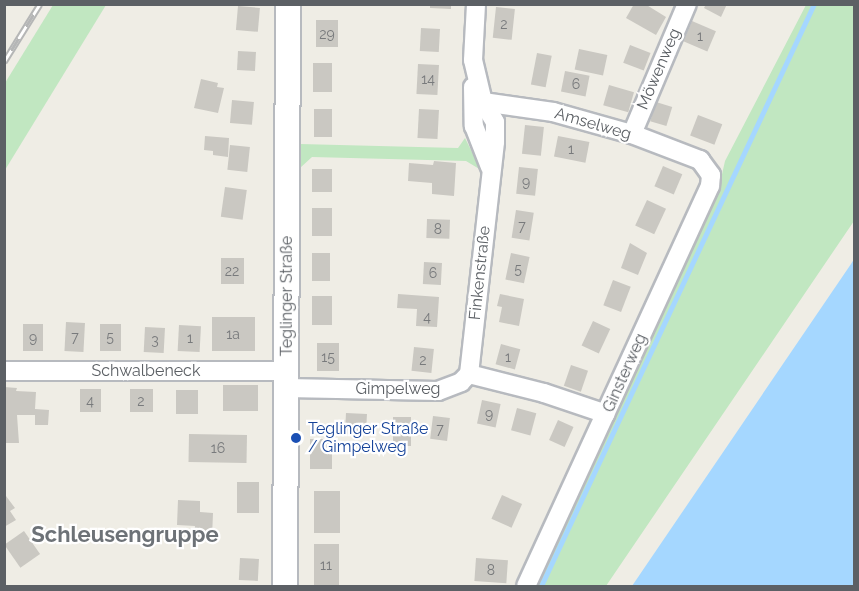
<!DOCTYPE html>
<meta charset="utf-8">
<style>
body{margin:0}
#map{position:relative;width:859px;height:591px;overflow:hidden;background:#efede5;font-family:Raleway,sans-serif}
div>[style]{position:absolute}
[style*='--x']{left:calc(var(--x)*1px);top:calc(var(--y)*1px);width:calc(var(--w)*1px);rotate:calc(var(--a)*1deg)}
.green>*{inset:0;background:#c1e7c1}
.water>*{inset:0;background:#a5d7ff}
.stream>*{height:4.5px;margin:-2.25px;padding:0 2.25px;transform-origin:2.25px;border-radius:2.25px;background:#a5d7ff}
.building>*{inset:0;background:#cac8c2;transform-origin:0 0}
.roads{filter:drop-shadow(2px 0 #b7babf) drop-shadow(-2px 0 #b7babf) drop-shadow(0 2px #b7babf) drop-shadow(0 -2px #b7babf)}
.street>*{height:18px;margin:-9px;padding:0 9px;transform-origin:9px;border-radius:9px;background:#fff}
.secondary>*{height:24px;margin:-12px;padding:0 12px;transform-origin:12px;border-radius:12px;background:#fff}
.rail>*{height:7px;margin-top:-3.5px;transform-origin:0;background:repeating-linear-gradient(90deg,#fff 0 14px,#b5b6b6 0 28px);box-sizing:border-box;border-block:2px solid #b5b6b6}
.dots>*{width:16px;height:16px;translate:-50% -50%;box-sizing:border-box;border:3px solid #fff;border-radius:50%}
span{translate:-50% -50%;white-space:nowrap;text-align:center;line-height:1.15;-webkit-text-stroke:4.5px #fff;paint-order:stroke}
.number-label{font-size:14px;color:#787a7c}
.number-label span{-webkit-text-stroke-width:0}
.street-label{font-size:16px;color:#5c6065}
.transit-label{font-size:16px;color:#164399}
.left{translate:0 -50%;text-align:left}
.district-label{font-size:22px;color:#6d7277;font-weight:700}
.frame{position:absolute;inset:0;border:6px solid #5c6065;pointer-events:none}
</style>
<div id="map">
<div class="green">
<div style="clip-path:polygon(53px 5px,106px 5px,5px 170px,5px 83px)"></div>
<div style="clip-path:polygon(806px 5px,854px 5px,854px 221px,606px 586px,531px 586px,718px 192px,725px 161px)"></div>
<div style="clip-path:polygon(465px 138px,481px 170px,466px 161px,312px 157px,300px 168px,300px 144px,458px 148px)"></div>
</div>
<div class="water">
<div style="clip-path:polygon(854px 259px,854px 586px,632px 586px,851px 264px)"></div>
</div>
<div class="stream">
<div style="--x:541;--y:586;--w:643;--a:-64.87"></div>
</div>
<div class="building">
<div style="clip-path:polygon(634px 4px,645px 4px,666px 17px,656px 35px,626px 18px)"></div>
<div style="clip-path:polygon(706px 4px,727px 4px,721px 17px,704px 8px)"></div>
<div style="clip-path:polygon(430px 5px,451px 5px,451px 9px,430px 8px)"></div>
<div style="left:238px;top:6px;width:22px;height:24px;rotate:5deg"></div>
<div style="left:496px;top:7px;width:19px;height:31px;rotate:6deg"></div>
<div style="left:338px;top:20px;width:27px;height:22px;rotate:90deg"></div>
<div style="left:692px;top:21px;width:26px;height:22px;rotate:23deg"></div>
<div style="left:421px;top:28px;width:19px;height:23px;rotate:3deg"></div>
<div style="left:630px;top:45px;width:22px;height:19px;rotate:21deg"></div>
<div style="left:579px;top:49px;width:29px;height:21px;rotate:12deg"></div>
<div style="left:238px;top:51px;width:18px;height:19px;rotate:3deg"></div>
<div style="left:537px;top:53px;width:15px;height:32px;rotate:11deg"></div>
<div style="left:313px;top:63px;width:19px;height:29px"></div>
<div style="left:418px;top:64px;width:21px;height:30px;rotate:3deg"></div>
<div style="left:565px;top:71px;width:25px;height:21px;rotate:11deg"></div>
<div style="clip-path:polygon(201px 79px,218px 83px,217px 87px,224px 88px,218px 113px,194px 108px)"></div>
<div style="left:609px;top:85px;width:26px;height:21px;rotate:16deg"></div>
<div style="left:232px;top:100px;width:22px;height:23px;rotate:5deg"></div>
<div style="left:656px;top:102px;width:17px;height:20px;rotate:17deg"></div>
<div style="left:314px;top:109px;width:18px;height:28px"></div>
<div style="left:419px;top:109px;width:20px;height:29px;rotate:3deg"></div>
<div style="left:698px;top:115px;width:26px;height:22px;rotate:21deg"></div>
<div style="left:525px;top:125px;width:19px;height:29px;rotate:6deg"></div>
<div style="clip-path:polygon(205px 136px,229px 138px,228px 157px,213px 155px,213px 151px,204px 150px)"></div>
<div style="left:558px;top:136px;width:32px;height:21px;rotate:11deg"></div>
<div style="left:230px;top:145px;width:20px;height:25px;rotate:6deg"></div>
<div style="clip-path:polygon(434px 161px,456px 163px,454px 196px,432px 194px,432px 183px,408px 181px,409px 163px,433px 165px)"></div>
<div style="left:663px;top:166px;width:21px;height:22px;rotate:23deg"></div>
<div style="left:519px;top:167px;width:19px;height:27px;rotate:6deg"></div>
<div style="left:312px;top:169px;width:20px;height:23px"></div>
<div style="left:225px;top:187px;width:22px;height:30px;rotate:8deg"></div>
<div style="left:647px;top:200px;width:21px;height:28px;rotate:25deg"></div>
<div style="left:312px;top:208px;width:20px;height:28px"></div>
<div style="left:516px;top:210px;width:18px;height:28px;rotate:9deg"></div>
<div style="left:427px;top:219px;width:23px;height:19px;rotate:2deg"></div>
<div style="clip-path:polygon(630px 243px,647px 253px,638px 275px,621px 268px)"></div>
<div style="left:312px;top:253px;width:18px;height:28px"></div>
<div style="left:511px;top:253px;width:19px;height:27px;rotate:12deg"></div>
<div style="left:221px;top:258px;width:23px;height:26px"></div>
<div style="left:424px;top:262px;width:18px;height:22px;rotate:3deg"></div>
<div style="left:613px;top:280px;width:19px;height:27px;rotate:21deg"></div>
<div style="clip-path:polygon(398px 294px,439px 297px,437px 327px,416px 326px,417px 309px,397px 308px)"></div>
<div style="clip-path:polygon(500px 294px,524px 299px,519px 326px,499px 322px,502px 307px,497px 306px)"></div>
<div style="left:312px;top:296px;width:20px;height:29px"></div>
<div style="left:212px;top:317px;width:43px;height:34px"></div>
<div style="left:593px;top:321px;width:19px;height:27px;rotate:25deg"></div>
<div style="left:66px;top:322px;width:19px;height:29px;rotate:3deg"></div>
<div style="left:23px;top:324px;width:20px;height:27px"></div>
<div style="left:100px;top:324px;width:21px;height:27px"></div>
<div style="left:179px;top:325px;width:22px;height:26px;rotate:3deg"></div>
<div style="left:145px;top:327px;width:20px;height:25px;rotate:3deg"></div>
<div style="left:317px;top:343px;width:22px;height:28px"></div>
<div style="left:501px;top:344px;width:20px;height:21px;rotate:15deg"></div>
<div style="left:414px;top:347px;width:20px;height:24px;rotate:6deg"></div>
<div style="left:571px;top:365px;width:18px;height:22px;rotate:19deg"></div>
<div style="left:223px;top:385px;width:35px;height:26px"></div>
<div style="clip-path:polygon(4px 387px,17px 388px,16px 391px,36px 392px,35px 409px,49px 410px,48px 425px,35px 425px,35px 415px,17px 415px,19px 443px,6px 443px)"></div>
<div style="left:80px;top:389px;width:21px;height:23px"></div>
<div style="left:130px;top:389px;width:23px;height:23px"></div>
<div style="left:176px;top:390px;width:22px;height:24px"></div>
<div style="left:482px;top:400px;width:19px;height:24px;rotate:12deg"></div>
<div style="left:517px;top:408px;width:20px;height:23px;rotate:15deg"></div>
<div style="left:346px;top:413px;width:21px;height:21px;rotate:3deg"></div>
<div style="left:433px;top:416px;width:17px;height:23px;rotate:7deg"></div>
<div style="left:393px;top:417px;width:18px;height:29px"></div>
<div style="left:558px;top:420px;width:17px;height:22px;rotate:24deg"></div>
<div style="left:189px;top:434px;width:58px;height:28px;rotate:1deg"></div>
<div style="left:310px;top:439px;width:22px;height:30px"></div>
<div style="left:237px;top:482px;width:22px;height:31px"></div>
<div style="left:314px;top:491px;width:26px;height:42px"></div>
<div style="left:502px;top:495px;width:22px;height:26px;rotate:24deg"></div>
<div style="clip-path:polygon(6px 496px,15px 508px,10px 511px,16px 520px,4px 527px)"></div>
<div style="clip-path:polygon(178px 500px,200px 501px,200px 512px,213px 513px,212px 538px,194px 537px,195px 526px,177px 525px)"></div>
<div style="left:24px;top:531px;width:28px;height:24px;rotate:55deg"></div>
<div style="left:314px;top:544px;width:25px;height:42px"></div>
<div style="left:240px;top:558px;width:19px;height:22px;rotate:3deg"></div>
<div style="left:476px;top:558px;width:32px;height:23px;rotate:4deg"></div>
</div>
<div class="roads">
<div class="street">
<div style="--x:473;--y:87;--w:39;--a:89"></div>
<div style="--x:474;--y:126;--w:44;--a:68.7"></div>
<div style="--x:483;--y:102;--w:71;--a:8.1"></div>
<div style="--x:553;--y:112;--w:82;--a:15.6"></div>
<div style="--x:632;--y:134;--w:73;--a:20.9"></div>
<div style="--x:700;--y:160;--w:19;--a:54"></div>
<div style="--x:711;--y:175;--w:11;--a:95"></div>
<div style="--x:710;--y:186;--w:440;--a:114.7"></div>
<div style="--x:632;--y:134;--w:141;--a:-67.1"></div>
<div style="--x:4;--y:371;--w:283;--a:0"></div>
<div style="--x:469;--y:374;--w:233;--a:-83.6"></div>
<div style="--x:495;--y:142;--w:20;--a:-90"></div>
<div style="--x:495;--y:122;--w:23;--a:-121"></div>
<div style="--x:483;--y:102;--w:43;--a:-103.4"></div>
<div style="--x:473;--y:60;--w:56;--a:-86.9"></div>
<div style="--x:469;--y:374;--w:77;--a:14.2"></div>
<div style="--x:544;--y:393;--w:65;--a:18.7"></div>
<div style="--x:287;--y:388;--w:151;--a:1.1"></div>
<div style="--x:438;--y:391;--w:25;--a:-21"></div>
<div style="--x:461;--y:382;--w:11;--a:-45"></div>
</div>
<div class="secondary">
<div style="--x:285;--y:586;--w:582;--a:-89.7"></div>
</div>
</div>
<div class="rail">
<div style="--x:4;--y:62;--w:68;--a:-58.2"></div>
</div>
<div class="dots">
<div style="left:296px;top:438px;background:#1a4fb4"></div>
</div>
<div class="number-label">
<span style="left:504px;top:24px">2</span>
<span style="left:327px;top:34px">29</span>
<span style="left:700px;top:36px">1</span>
<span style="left:428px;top:79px">14</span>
<span style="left:576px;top:84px">6</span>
<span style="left:571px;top:149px">1</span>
<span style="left:526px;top:182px">9</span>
<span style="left:522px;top:226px">7</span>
<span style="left:438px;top:229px">8</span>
<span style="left:518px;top:269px">5</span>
<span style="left:232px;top:271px">22</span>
<span style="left:433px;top:273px">6</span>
<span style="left:427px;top:317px">4</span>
<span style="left:233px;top:334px">1a</span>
<span style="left:75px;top:337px">7</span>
<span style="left:110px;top:337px">5</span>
<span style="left:33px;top:338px">9</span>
<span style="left:190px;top:338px">1</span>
<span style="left:155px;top:340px">3</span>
<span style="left:328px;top:357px">15</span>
<span style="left:508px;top:357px">1</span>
<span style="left:423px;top:360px">2</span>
<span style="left:90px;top:401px">4</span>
<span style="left:141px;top:401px">2</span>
<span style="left:489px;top:414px">9</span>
<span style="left:440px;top:429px">7</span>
<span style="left:218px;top:448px">16</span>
<span style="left:326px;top:565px">11</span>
<span style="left:491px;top:570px">8</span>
</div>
<div class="street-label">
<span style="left:659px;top:69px;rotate:-67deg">Möwenweg</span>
<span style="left:593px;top:124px;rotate:16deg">Amselweg</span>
<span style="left:480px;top:273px;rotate:-84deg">Finkenstraße</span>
<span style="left:287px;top:296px;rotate:-90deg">Teglinger Straße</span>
<span style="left:146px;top:371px">Schwalbeneck</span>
<span style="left:625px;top:373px;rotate:-66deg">Ginsterweg</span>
<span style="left:398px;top:389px">Gimpelweg</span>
</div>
<div class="transit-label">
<span class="left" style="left:308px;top:438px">Teglinger Straße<br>/ Gimpelweg</span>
</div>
<div class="district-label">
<span style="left:125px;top:535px">Schleusengruppe</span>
</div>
<div class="frame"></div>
</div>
